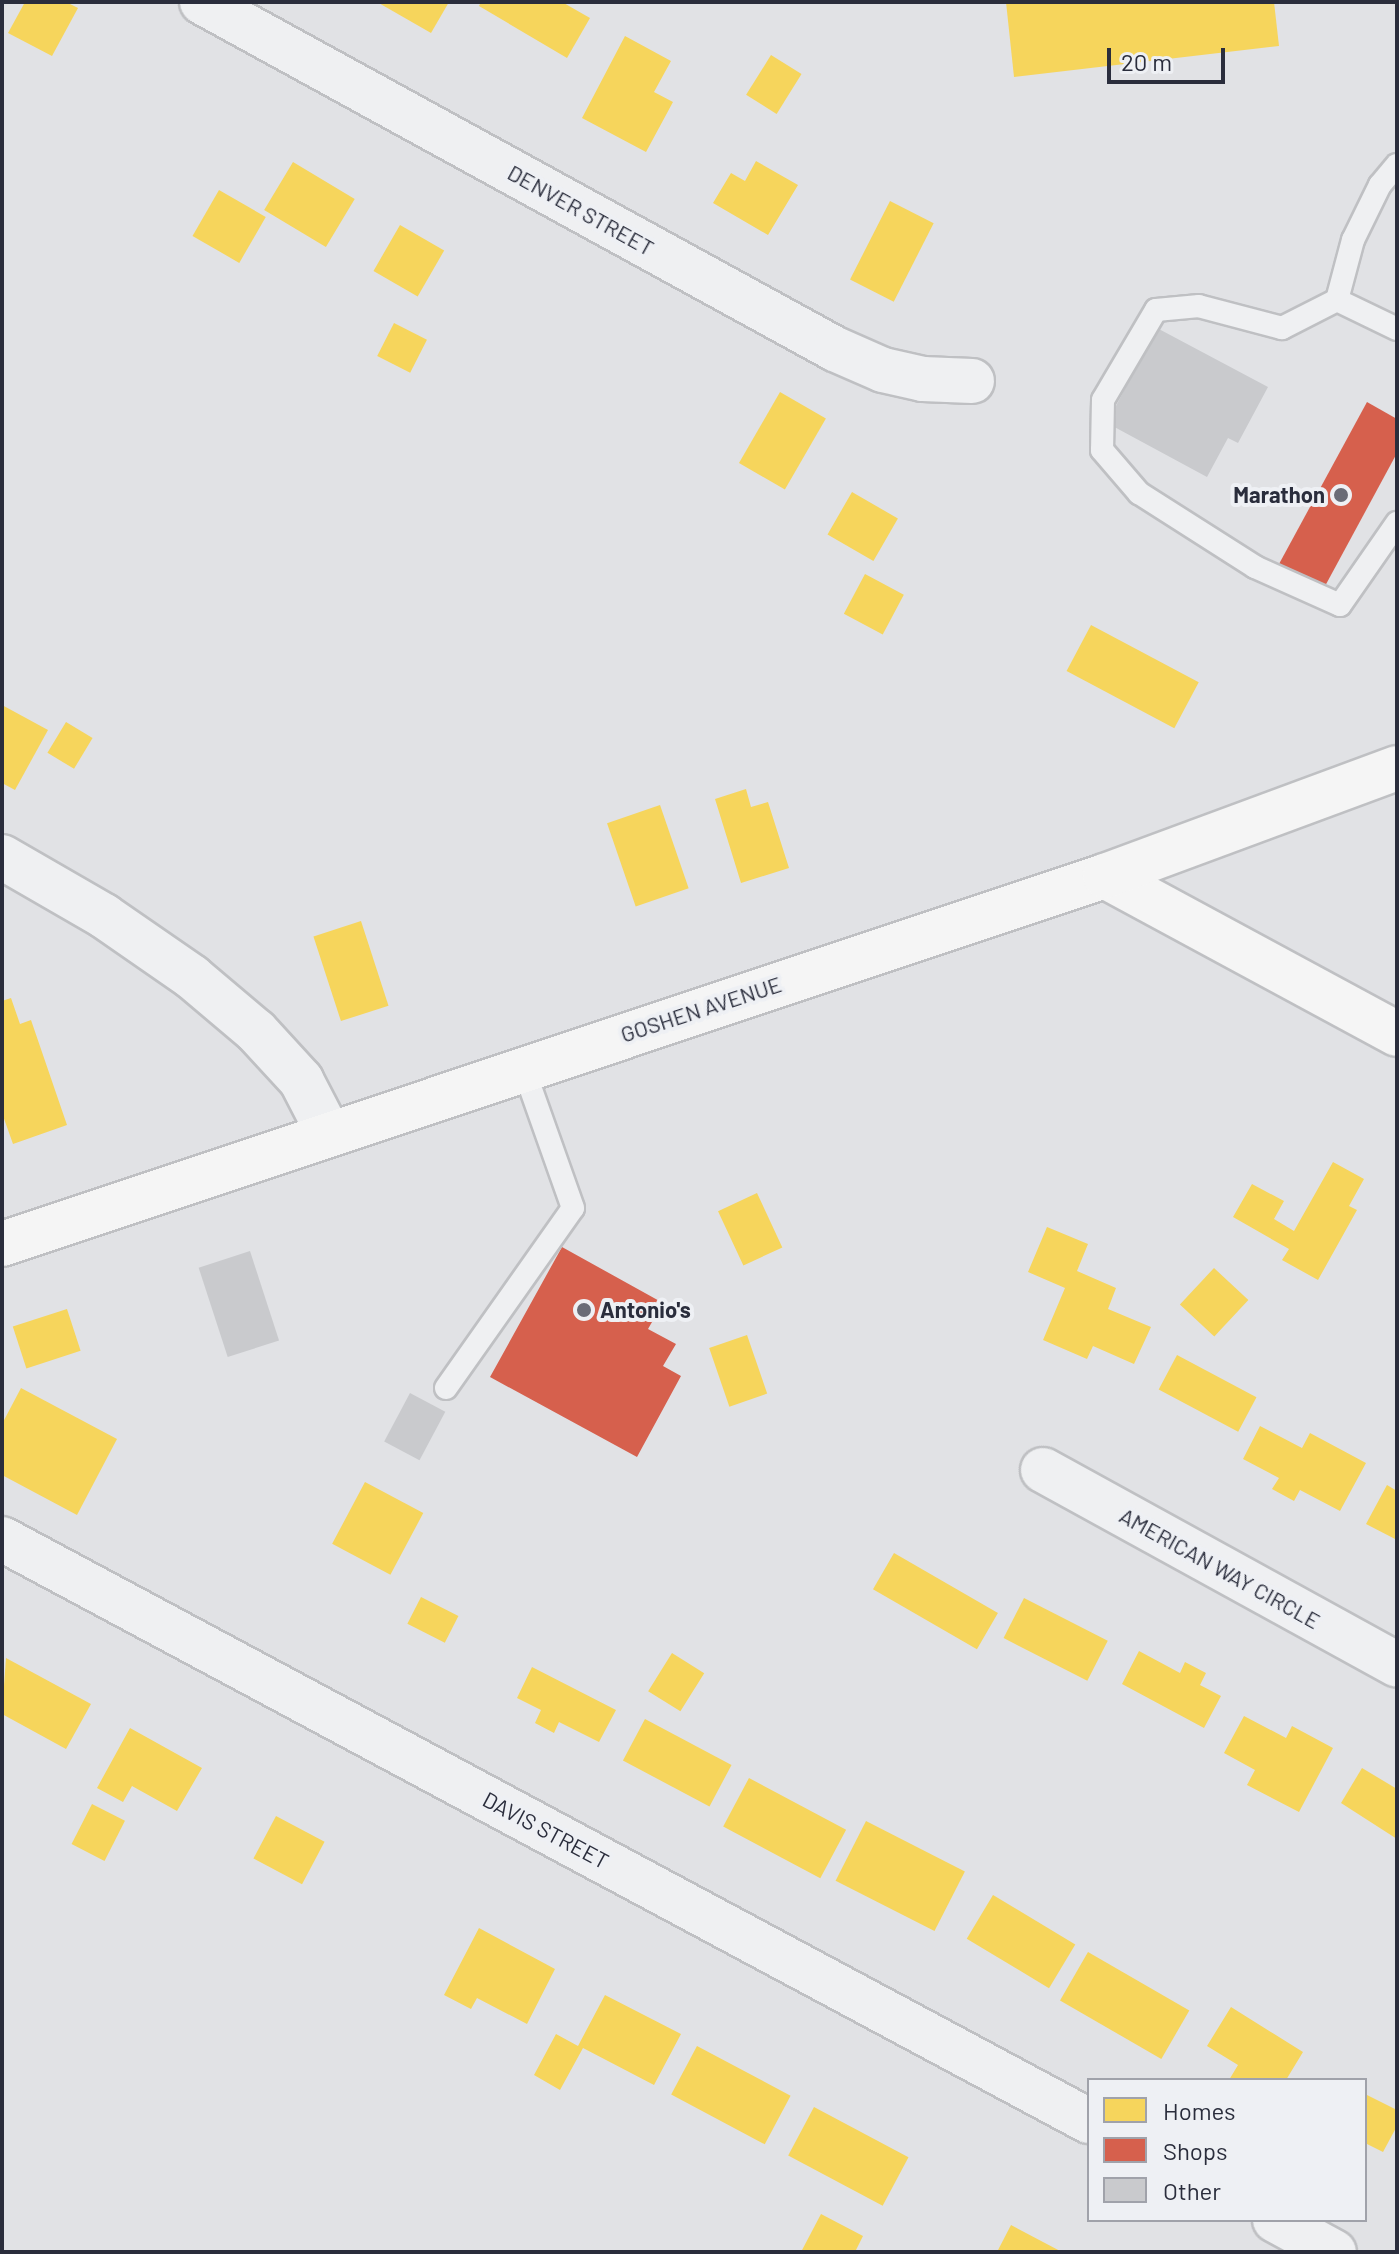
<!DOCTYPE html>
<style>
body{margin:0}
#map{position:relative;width:1399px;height:2254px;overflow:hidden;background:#e1e2e5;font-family:Barlow,sans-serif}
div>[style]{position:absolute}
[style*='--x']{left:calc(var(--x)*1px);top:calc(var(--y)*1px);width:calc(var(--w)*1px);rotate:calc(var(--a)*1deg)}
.homes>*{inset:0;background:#f6d55c;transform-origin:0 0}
.shops>*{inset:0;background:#d6604d}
.building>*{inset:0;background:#c9cacd;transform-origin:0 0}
.roads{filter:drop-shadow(2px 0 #bfc0c3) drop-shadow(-2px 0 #bfc0c3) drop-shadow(0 2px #bfc0c3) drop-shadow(0 -2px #bfc0c3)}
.lane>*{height:22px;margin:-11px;padding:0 11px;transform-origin:11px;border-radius:11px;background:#eff0f2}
.street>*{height:44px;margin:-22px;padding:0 22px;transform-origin:22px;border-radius:22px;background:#eff0f2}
.primary>*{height:44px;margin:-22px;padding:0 22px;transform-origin:22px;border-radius:22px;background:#f5f5f5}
.dots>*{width:22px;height:22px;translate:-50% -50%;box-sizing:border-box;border:4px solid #eef0f4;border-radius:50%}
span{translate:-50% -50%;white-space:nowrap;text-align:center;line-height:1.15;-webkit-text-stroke:8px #eef0f4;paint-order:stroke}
.street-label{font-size:22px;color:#2a2d3c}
.poi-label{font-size:22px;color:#2a2d3c;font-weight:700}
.right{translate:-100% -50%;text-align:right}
.left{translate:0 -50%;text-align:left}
.frame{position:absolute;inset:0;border:4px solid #2a2d3c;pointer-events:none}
.legend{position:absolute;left:1087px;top:2078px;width:280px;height:144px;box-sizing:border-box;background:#eef0f4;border:2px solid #a0a2aa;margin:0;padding:10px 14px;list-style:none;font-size:24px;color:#2a2d3c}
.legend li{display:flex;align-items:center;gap:16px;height:40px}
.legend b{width:40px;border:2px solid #a0a2aa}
.scale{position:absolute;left:1107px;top:48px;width:118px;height:36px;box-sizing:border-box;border:4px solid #2a2d3c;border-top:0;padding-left:10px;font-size:24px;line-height:28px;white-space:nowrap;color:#2a2d3c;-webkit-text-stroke:6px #eef0f4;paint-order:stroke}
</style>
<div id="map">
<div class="homes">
<div style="clip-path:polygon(25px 2px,66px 2px,78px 8px,52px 56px,8px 33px)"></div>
<div style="clip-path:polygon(377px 2px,449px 2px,431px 33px)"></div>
<div style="clip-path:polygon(481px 2px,562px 2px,590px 18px,567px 58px,479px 6px)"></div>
<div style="clip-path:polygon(1006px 2px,1274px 2px,1279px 46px,1014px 77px)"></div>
<div style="clip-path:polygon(625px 36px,671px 61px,654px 92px,673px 102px,646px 152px,582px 118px)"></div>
<div style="left:771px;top:55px;width:36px;height:47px;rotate:32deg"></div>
<div style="clip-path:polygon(756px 161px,798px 185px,768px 235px,713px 203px,731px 173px,745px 181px)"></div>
<div style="left:293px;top:162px;width:72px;height:56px;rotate:31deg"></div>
<div style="left:219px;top:190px;width:54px;height:53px;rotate:30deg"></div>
<div style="left:890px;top:201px;width:49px;height:88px;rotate:27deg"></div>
<div style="left:400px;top:225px;width:51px;height:53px;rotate:30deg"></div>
<div style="left:394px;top:323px;width:37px;height:37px;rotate:27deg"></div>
<div style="left:780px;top:392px;width:53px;height:82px;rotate:30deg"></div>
<div style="left:852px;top:492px;width:53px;height:49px;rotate:30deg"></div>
<div style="left:865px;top:574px;width:44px;height:45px;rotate:28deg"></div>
<div style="left:1091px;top:625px;width:122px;height:52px;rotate:28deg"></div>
<div style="clip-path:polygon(2px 705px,48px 730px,15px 790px,2px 783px)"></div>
<div style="left:66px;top:722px;width:31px;height:36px;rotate:31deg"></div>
<div style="clip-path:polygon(746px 789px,751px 807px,768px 802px,789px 868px,741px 883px,715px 799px)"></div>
<div style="left:660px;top:805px;width:88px;height:56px;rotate:71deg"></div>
<div style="left:361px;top:921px;width:89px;height:50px;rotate:72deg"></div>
<div style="clip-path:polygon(11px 998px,20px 1024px,31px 1020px,67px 1125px,13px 1144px,2px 1113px,2px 1001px)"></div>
<div style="clip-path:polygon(1333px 1162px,1364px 1179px,1349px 1206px,1357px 1210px,1318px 1280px,1282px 1260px,1289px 1249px,1233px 1217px,1252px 1184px,1284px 1201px,1274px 1219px,1294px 1231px)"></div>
<div style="left:757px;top:1193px;width:60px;height:43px;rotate:65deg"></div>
<div style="clip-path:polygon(1047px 1227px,1088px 1244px,1077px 1271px,1116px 1288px,1108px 1309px,1151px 1327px,1134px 1364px,1093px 1346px,1087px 1359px,1043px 1340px,1065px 1288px,1028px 1272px)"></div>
<div style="left:1214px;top:1268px;width:47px;height:50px;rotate:43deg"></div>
<div style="left:67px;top:1309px;width:44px;height:57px;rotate:72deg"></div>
<div style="left:747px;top:1335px;width:62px;height:40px;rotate:71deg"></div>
<div style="left:1177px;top:1355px;width:90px;height:39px;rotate:28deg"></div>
<div style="clip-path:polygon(21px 1388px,117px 1439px,77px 1515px,2px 1475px,2px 1424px)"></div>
<div style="clip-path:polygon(1260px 1426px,1302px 1448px,1310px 1433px,1366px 1463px,1340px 1511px,1300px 1490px,1294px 1501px,1272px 1489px,1279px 1478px,1243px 1459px)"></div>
<div style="left:365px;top:1482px;width:66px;height:70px;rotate:28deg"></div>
<div style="clip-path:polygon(1387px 1485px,1397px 1491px,1397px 1540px,1366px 1524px)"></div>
<div style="left:894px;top:1553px;width:120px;height:42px;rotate:30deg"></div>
<div style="left:421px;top:1597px;width:42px;height:30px;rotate:27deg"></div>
<div style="left:1024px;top:1598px;width:94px;height:45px;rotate:27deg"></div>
<div style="clip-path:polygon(1139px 1651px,1180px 1673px,1185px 1662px,1206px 1673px,1200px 1685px,1221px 1696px,1204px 1728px,1122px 1684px)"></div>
<div style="left:672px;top:1653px;width:38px;height:45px;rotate:32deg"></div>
<div style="clip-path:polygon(6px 1658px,91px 1704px,66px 1749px,2px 1714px)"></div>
<div style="clip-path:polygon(532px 1667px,616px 1710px,599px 1742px,559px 1722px,554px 1733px,535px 1723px,541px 1710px,517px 1698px)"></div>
<div style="clip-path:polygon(1244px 1716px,1286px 1738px,1292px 1726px,1333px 1748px,1299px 1812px,1247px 1785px,1255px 1770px,1224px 1753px)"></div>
<div style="left:645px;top:1719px;width:98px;height:47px;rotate:28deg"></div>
<div style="clip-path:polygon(130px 1728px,202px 1768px,177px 1811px,132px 1786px,123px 1802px,97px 1788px)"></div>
<div style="clip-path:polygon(1362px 1768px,1397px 1789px,1397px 1839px,1341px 1803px)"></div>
<div style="left:749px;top:1778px;width:110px;height:55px;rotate:28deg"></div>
<div style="left:92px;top:1804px;width:37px;height:45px;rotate:27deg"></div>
<div style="left:276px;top:1816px;width:55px;height:48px;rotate:28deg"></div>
<div style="left:866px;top:1821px;width:111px;height:67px;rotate:27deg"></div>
<div style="left:993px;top:1895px;width:96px;height:51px;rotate:31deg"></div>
<div style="clip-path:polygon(479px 1928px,555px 1969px,527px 2024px,477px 1998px,471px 2009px,444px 1995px)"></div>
<div style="left:1088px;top:1952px;width:117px;height:56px;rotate:30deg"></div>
<div style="clip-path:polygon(605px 1995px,681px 2034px,654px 2085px,583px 2048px,560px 2090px,534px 2075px,556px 2034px,578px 2046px)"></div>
<div style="clip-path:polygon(1231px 2007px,1303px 2052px,1286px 2080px,1229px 2080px,1238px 2065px,1207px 2046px)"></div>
<div style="left:697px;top:2046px;width:106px;height:55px;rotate:28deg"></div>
<div style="clip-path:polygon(1365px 2094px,1397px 2110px,1397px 2126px,1383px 2152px,1365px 2143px)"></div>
<div style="left:814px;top:2107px;width:107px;height:55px;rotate:28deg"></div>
<div style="clip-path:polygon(821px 2214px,863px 2236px,855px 2252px,801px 2252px)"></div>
<div style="clip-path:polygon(1011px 2225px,1062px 2252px,997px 2252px)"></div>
</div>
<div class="shops">
<div style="clip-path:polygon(1367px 402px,1397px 419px,1397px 453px,1324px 588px,1279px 564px)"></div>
<div style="clip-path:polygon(562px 1247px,663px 1303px,648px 1329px,676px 1344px,663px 1366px,681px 1376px,637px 1457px,490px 1377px)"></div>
</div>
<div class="building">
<div style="clip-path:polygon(1157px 328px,1268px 387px,1238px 443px,1228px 438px,1207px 477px,1107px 423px)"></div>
<div style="left:250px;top:1251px;width:94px;height:54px;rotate:72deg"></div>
<div style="left:410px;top:1393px;width:40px;height:55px;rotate:28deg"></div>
</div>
<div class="roads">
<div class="lane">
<div style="--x:1337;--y:300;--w:62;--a:-75.1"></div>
<div style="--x:1353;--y:240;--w:61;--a:-63.9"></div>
<div style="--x:1380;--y:185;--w:26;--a:-50"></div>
<div style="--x:1397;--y:329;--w:67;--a:-154.2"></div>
<div style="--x:1337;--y:300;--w:62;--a:153"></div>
<div style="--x:1282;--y:328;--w:86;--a:-165.2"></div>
<div style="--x:1199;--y:306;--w:43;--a:174.7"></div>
<div style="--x:1156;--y:310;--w:104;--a:120.5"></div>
<div style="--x:1103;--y:400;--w:50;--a:91.1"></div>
<div style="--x:1102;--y:450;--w:57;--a:49.3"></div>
<div style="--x:1139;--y:493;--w:138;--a:32.5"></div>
<div style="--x:1255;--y:567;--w:93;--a:24.1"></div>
<div style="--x:1340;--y:605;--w:100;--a:-55.2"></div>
<div style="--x:446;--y:1388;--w:220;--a:-54.8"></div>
<div style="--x:573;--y:1208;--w:150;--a:-109.5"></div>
</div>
<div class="street">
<div style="--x:202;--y:2;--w:722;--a:28.73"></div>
<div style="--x:835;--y:349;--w:52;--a:23.6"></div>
<div style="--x:883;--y:370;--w:41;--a:12.7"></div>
<div style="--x:923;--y:379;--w:49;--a:2.3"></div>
<div style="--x:2;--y:857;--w:118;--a:30"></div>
<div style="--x:104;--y:916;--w:107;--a:34.7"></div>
<div style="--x:192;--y:977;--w:84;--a:40.2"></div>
<div style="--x:256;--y:1031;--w:67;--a:47.4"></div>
<div style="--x:301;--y:1080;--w:59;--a:62.6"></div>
<div style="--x:1043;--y:1470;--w:404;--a:28.8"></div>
<div style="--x:2;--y:1539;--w:1233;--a:28.17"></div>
<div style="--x:1275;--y:2220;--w:67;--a:28.5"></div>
</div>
<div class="primary">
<div style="--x:1105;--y:876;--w:332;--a:28.4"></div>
<div style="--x:2;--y:1244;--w:1163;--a:-18.45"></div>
<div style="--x:1105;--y:876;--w:311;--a:-20.3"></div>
</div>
</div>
<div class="dots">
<div style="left:1341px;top:495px;background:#6a6c77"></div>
<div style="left:584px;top:1310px;background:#6a6c77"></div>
</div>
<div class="street-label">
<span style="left:581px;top:210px;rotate:29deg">DENVER STREET</span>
<span style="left:701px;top:1009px;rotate:-18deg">GOSHEN AVENUE</span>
<span style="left:1220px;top:1568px;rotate:29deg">AMERICAN WAY CIRCLE</span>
<span style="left:546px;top:1830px;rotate:28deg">DAVIS STREET</span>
</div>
<div class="poi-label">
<span class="right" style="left:1325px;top:495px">Marathon</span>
<span class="left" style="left:600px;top:1310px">Antonio's</span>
</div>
<div class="frame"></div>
<ul class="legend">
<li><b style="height:22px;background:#f6d55c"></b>Homes</li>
<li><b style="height:22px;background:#d6604d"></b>Shops</li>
<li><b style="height:22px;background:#c9cacd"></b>Other</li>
</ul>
<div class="scale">20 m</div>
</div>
